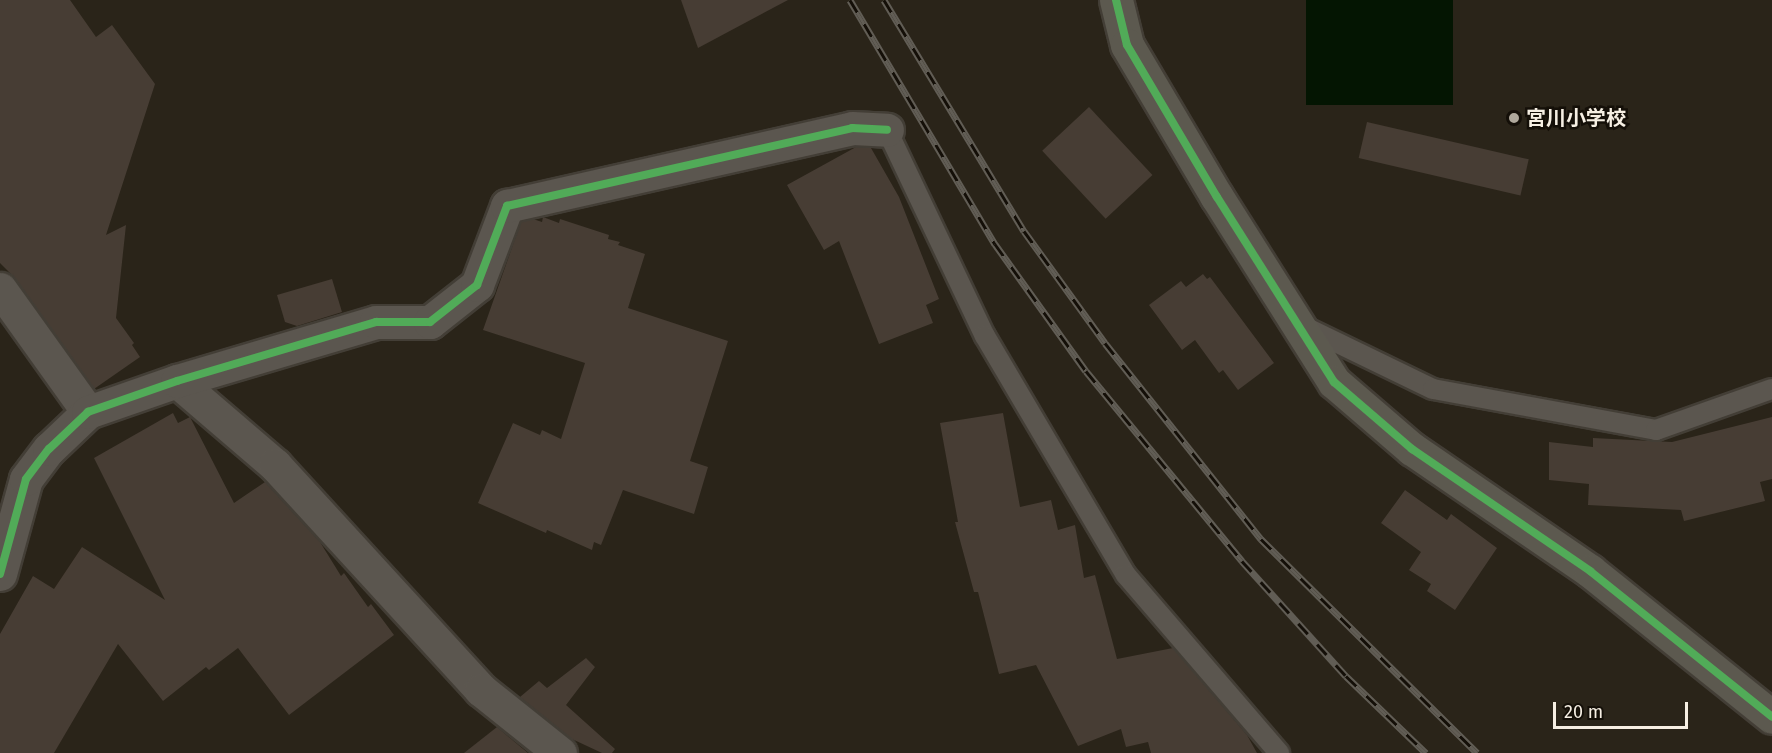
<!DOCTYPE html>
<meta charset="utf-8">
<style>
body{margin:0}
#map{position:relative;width:1772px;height:753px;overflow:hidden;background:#2a2419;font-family:"Fira Sans","Noto Sans JP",sans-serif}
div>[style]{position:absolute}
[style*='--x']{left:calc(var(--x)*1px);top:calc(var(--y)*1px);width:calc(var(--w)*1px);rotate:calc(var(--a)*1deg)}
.water>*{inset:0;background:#041502;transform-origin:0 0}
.building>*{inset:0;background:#473d34;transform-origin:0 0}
.roads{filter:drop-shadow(2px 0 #433e36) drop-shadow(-2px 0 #433e36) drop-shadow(0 2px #433e36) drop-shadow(0 -2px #433e36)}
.lane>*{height:20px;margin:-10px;padding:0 10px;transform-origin:10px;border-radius:10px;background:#5b564f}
.street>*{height:33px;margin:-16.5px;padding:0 16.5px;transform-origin:16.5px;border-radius:16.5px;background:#5b564f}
.secondary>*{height:33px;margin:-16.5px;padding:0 16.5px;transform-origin:16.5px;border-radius:16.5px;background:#5c594f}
.rail>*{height:7px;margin-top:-3.5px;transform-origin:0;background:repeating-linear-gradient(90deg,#140f08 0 14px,#615d55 0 28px);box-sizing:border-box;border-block:2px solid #615d55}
.cycleway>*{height:8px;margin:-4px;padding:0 4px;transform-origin:4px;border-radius:4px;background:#51ab58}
.dots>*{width:16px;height:16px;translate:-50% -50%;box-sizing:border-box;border:3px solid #140f08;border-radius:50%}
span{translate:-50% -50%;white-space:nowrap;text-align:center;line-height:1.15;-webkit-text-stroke:5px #140f08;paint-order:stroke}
.poi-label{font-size:20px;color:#f6efe3;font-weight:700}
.left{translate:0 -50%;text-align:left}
.scale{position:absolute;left:1553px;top:702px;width:135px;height:27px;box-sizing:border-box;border:3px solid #f6efe3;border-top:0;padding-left:8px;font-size:18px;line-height:21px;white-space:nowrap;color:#f6efe3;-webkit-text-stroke:4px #140f08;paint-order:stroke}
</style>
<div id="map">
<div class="water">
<div style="left:1306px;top:0;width:147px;height:105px"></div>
</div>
<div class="building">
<div style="clip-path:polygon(0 0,70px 0,96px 37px,112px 25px,155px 84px,106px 235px,126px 225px,116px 318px,134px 343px,132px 345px,140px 357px,94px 389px,15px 278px,0 263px)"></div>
<div style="clip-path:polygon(681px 0,788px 0,698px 48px)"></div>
<div style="left:1089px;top:107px;width:93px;height:64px;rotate:47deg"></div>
<div style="left:1367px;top:122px;width:166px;height:37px;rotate:13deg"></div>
<div style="clip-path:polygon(856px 147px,871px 148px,899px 197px,939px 299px,926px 305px,933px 323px,879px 344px,839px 241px,824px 250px,787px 185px)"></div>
<div style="clip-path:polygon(543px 217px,559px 223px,560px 219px,609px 235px,608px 239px,620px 242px,618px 245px,645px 254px,628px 308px,728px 341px,690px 461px,708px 467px,694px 514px,623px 490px,601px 545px,594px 542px,592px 550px,547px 530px,546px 533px,478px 503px,513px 423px,540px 435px,542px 430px,561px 439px,585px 363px,483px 330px,521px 222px,533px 219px,542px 222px)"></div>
<div style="clip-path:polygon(1203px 274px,1207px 279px,1210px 277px,1274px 363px,1238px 390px,1223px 370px,1219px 373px,1195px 340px,1182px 350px,1149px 305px,1181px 281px,1186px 287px)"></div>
<div style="clip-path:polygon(332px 279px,342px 312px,297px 326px,285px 322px,277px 295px)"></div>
<div style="clip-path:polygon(173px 413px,178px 423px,190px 417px,234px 503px,265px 482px,320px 542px,341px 576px,344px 573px,368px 607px,371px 604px,394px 635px,289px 715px,238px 648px,209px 670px,206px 667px,163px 701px,118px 644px,54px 753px,0 753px,0 634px,33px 576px,54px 589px,82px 547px,165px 600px,94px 458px)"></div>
<div style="clip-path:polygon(1003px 413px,1020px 507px,1051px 500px,1058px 530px,1075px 525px,1084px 578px,1095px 575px,1117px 659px,1173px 648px,1247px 735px,1257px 753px,1151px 753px,1148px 742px,1126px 747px,1121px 729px,1078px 746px,1036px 665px,999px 674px,978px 592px,974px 592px,955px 522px,958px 522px,940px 423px)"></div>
<div style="clip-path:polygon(1772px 417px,1772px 479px,1760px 482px,1765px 501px,1684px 521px,1681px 510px,1588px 505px,1589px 484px,1549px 480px,1549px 442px,1593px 447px,1593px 438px,1672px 442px)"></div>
<div style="clip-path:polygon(1405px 490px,1447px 520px,1451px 514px,1497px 548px,1455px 610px,1427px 591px,1431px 584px,1409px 570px,1421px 552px,1381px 523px)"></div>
<div style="clip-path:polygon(586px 658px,595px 667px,566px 705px,615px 749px,612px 753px,602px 753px,572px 739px,520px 697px,539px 681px,547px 688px)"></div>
<div style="clip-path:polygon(497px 727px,528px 753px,464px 753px)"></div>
</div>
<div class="roads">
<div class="lane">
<div style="--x:887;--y:130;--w:228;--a:64.6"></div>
<div style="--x:985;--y:336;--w:277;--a:59.5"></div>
<div style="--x:1126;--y:575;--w:235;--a:49.3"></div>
<div style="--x:1303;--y:326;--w:144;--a:25.9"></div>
<div style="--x:1433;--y:389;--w:227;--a:10.4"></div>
<div style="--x:1656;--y:430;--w:123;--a:-19.5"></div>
</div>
<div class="street">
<div style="--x:0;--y:289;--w:151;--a:54.4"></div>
<div style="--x:177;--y:381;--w:129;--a:40.6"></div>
<div style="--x:275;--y:465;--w:305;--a:47.5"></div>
<div style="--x:481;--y:690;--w:101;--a:38.6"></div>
<div style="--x:0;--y:574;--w:98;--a:-74.7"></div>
<div style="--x:26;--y:479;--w:38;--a:-53"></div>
<div style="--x:49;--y:449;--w:54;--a:-43.5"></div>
<div style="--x:88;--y:412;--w:94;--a:-19.2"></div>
<div style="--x:177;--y:381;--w:208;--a:-16.5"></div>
<div style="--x:376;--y:322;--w:54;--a:0"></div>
<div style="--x:430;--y:322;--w:60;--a:-38.2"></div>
<div style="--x:477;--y:285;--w:85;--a:-69.2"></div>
<div style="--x:507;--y:206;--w:354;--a:-12.7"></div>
<div style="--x:852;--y:128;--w:35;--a:3"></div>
</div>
<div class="secondary">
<div style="--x:1116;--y:0;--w:46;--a:76.3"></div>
<div style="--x:1127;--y:45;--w:177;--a:59.4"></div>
<div style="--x:1217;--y:197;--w:219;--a:57.7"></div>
<div style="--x:1334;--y:382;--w:103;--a:40.7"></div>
<div style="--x:1412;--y:449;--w:216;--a:34.4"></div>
<div style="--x:1590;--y:571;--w:233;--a:38.7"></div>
</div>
</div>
<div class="rail">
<div style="--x:850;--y:0;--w:284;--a:59.3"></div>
<div style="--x:995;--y:244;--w:156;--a:54.4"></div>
<div style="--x:1086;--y:371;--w:246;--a:50.6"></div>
<div style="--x:1242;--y:561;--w:155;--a:47.9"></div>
<div style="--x:1346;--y:676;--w:111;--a:43.9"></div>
<div style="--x:884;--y:0;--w:270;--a:58.8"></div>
<div style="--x:1024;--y:231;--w:138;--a:54.1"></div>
<div style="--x:1105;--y:343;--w:251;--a:51.5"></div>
<div style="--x:1261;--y:539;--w:304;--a:44.7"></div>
</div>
<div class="cycleway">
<div style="--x:1116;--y:0;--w:46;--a:76.3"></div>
<div style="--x:1127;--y:45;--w:177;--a:59.4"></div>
<div style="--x:1217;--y:197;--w:219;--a:57.7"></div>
<div style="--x:1334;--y:382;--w:103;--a:40.7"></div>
<div style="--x:1412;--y:449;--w:216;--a:34.4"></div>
<div style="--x:1590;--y:571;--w:233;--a:38.7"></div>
<div style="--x:0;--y:574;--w:98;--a:-74.7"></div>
<div style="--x:26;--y:479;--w:38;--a:-53"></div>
<div style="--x:49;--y:449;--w:54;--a:-43.5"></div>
<div style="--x:88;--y:412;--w:94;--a:-19.2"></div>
<div style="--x:177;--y:381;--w:208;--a:-16.5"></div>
<div style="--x:376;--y:322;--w:54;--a:0"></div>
<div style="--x:430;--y:322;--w:60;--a:-38.2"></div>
<div style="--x:477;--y:285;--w:85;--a:-69.2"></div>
<div style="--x:507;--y:206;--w:354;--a:-12.7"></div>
<div style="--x:852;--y:128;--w:35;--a:3"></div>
</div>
<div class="dots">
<div style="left:1514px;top:118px;background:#afa89c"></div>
</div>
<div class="poi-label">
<span class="left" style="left:1526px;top:118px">宮川小学校</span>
</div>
<div class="scale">20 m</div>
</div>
